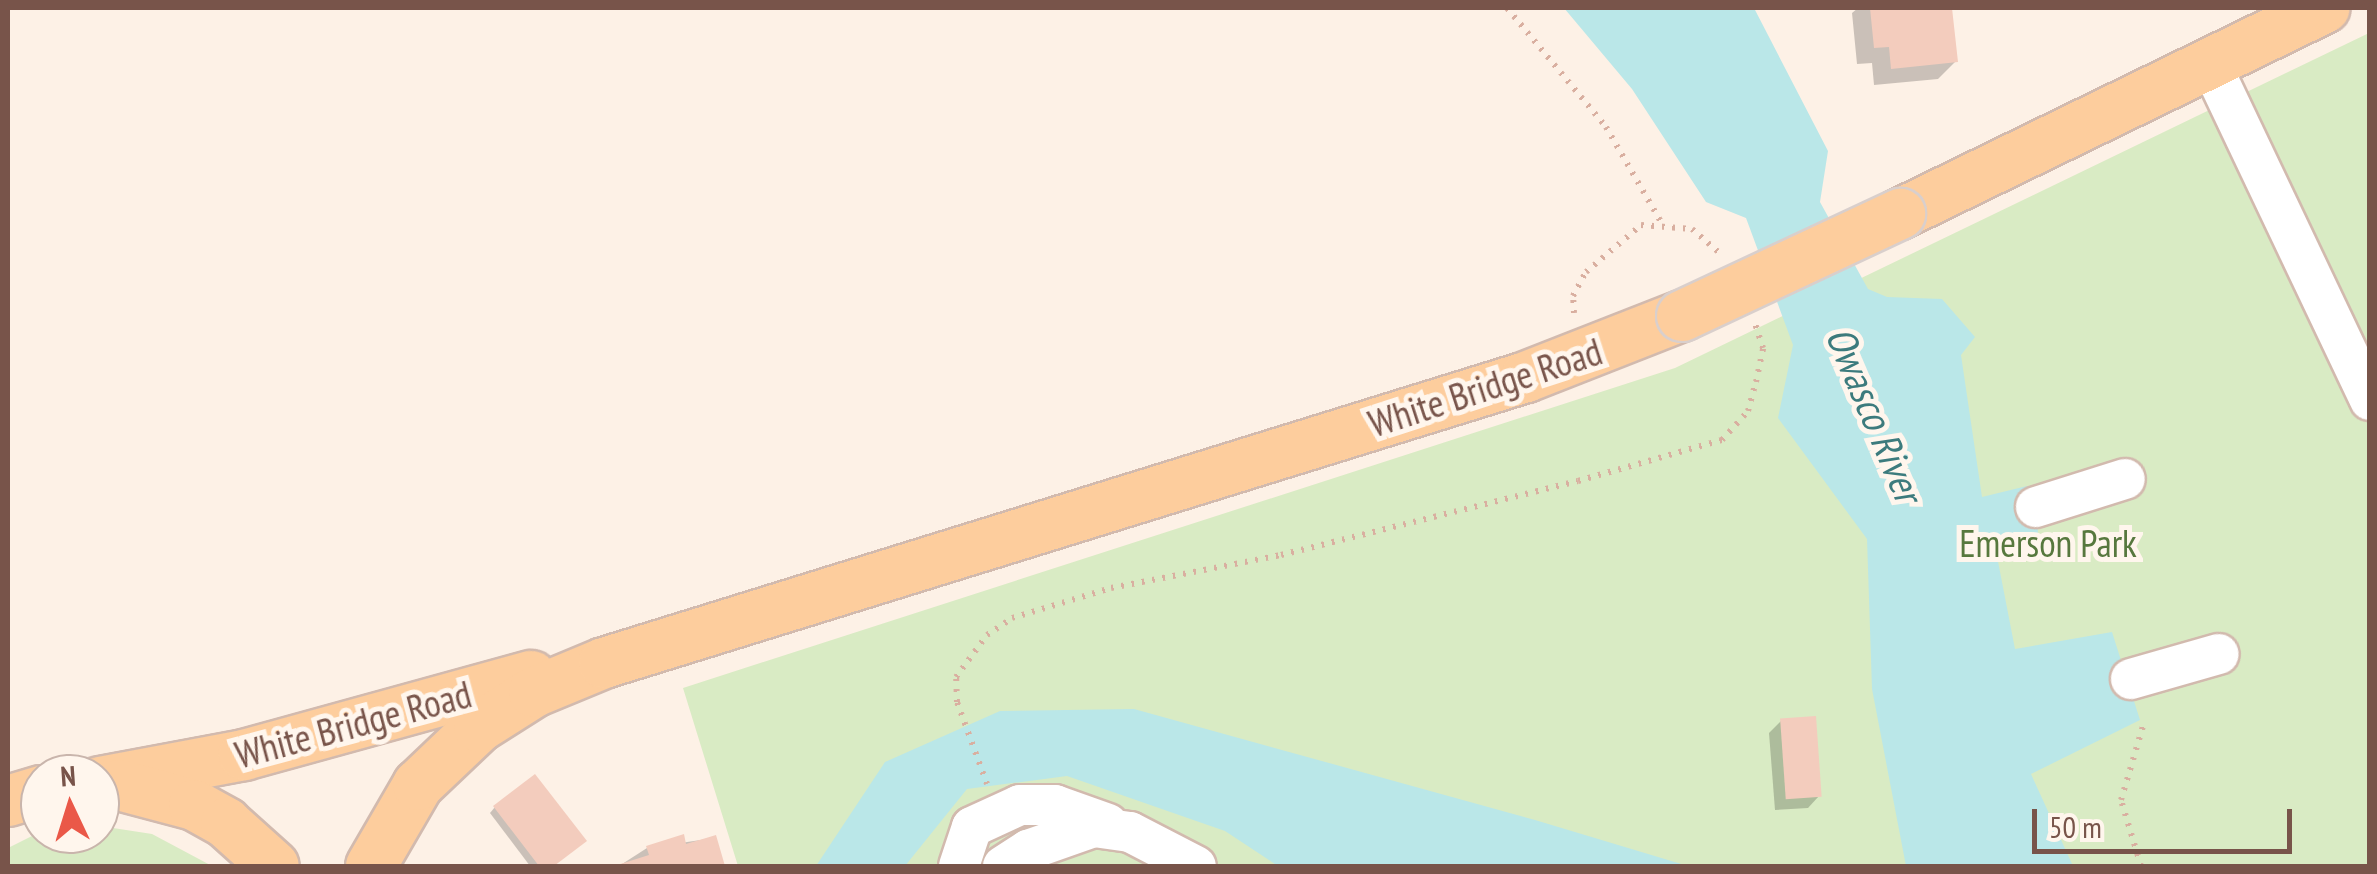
<!DOCTYPE html>
<style>
body{margin:0}
#map{position:relative;width:2377px;height:874px;overflow:hidden;background:#fdf1e6;font-family:"PT Sans Narrow",sans-serif}
div>[style]{position:absolute}
[style*='--x']{left:calc(var(--x)*1px);top:calc(var(--y)*1px);width:calc(var(--w)*1px);rotate:calc(var(--a)*1deg)}
.green>*{inset:0;background:#d9ebc4}
.water>*{inset:0;background:#bae7e8}
.shadow>*{inset:0;background:#0003}
.building>*{inset:0;background:#f3ccbd;transform-origin:0 0}
.path>*{height:6px;margin-top:-3px;transform-origin:0;background:repeating-linear-gradient(90deg,#d9afa0 0 2.5px,transparent 0 10.5px)}
.roads{filter:drop-shadow(2px 0 #d2baae) drop-shadow(-2px 0 #d2baae) drop-shadow(0 2px #d2baae) drop-shadow(0 -2px #d2baae)}
.minor>*{height:40px;margin:-20px;padding:0 20px;transform-origin:20px;border-radius:20px;background:#fff}
.major>*{height:50px;margin:-25px;padding:0 25px;transform-origin:25px;border-radius:25px;background:#fdcd9d}
.bridges{filter:drop-shadow(2px 0 #d9cfcc) drop-shadow(-2px 0 #d9cfcc) drop-shadow(0 2px #d9cfcc) drop-shadow(0 -2px #d9cfcc)}
.major-bridge>*{height:50px;margin:-25px;padding:0 25px;transform-origin:25px;border-radius:25px;background:#fdcd9d}
span{translate:-50% -50%;white-space:nowrap;text-align:center;line-height:1.15;-webkit-text-stroke:10px #fff6ed;paint-order:stroke}
.street-label{font-size:38px;color:#78544a}
.park-label{font-size:38px;color:#57783e}
.water-label{font-size:40px;color:#3c7b7d;font-style:italic}
.frame{position:absolute;inset:0;border:10px solid #78544a;pointer-events:none}
.north{position:absolute;left:20px;top:754px;width:100px;height:100px;box-sizing:border-box;background:#fff6ed;border:2px solid #c9b5ac;border-radius:50%;rotate:356deg;font-size:28px;font-weight:700;line-height:40px;text-align:center;color:#78544a}
.north::after{content:'';display:block;margin:auto;width:35px;height:45px;background:#ea5848;clip-path:polygon(50% 0,100% 100%,50% 72%,0 100%)}
.scale{position:absolute;left:2032px;top:809px;width:260px;height:45px;box-sizing:border-box;border:5px solid #78544a;border-top:0;padding-left:12px;font-size:30px;line-height:35px;white-space:nowrap;color:#78544a;-webkit-text-stroke:8px #fff6ed;paint-order:stroke}
</style>
<div id="map">
<div class="green">
<div style="clip-path:polygon(2369px 33px,2369px 866px,738px 866px,683px 688px,1675px 368px)"></div>
<div style="clip-path:polygon(100px 826px,152px 834px,212px 866px,8px 866px,8px 848px,32px 836px,100px 834px)"></div>
</div>
<div class="water">
<div style="clip-path:polygon(1564px 8px,1754px 8px,1828px 151px,1820px 202px,1868px 289px,1887px 297px,1942px 299px,1975px 337px,1961px 355px,1982px 497px,2027px 486px,2036px 507px,2038px 533px,1995px 546px,2015px 649px,2112px 632px,2140px 720px,2031px 774px,2073px 866px,1906px 866px,1872px 689px,1867px 539px,1778px 418px,1793px 345px,1746px 218px,1706px 202px,1632px 89px)"></div>
<div style="clip-path:polygon(1134px 709px,1535px 820px,1688px 866px,1278px 866px,1225px 831px,1067px 776px,967px 789px,905px 866px,816px 866px,885px 762px,1000px 711px)"></div>
</div>
<div class="shadow">
<div style="clip-path:polygon(1858px 8px,1950px 8px,1955px 62px,1938px 79px,1874px 85px,1872px 63px,1857px 64px,1852px 13px)"></div>
<div style="clip-path:polygon(1781px 721px,1819px 796px,1808px 808px,1775px 810px,1769px 733px)"></div>
<div style="clip-path:polygon(495px 807px,578px 846px,552px 866px,530px 866px,490px 813px)"></div>
<div style="clip-path:polygon(714px 838px,723px 866px,619px 866px,647px 848px)"></div>
</div>
<div class="building">
<div style="clip-path:polygon(1870px 8px,1952px 8px,1958px 62px,1891px 69px,1889px 47px,1874px 48px)"></div>
<div style="left:1816px;top:716px;width:81px;height:36px;rotate:86deg"></div>
<div style="clip-path:polygon(535px 774px,587px 841px,554px 866px,539px 866px,493px 806px)"></div>
<div style="clip-path:polygon(684px 834px,686px 844px,716px 835px,725px 866px,614px 866px,649px 855px,646px 846px)"></div>
</div>
<div class="path">
<div style="--x:1507;--y:8;--w:155;--a:50.2"></div>
<div style="--x:1606;--y:127;--w:110;--a:59.9"></div>
<div style="--x:1574;--y:313;--w:17;--a:-93"></div>
<div style="--x:1573;--y:296;--w:27;--a:-62"></div>
<div style="--x:1586;--y:272;--w:72;--a:-40.5"></div>
<div style="--x:1641;--y:225;--w:51;--a:4.5"></div>
<div style="--x:1692;--y:229;--w:38;--a:41"></div>
<div style="--x:987;--y:784;--w:87;--a:-110.1"></div>
<div style="--x:957;--y:702;--w:25;--a:-92"></div>
<div style="--x:956;--y:677;--w:52;--a:-53.6"></div>
<div style="--x:987;--y:635;--w:30;--a:-34"></div>
<div style="--x:1012;--y:618;--w:103;--a:-16.9"></div>
<div style="--x:1111;--y:588;--w:173;--a:-11"></div>
<div style="--x:1281;--y:555;--w:306;--a:-14"></div>
<div style="--x:1578;--y:481;--w:150;--a:-15.9"></div>
<div style="--x:1722;--y:440;--w:39;--a:-48"></div>
<div style="--x:1748;--y:411;--w:30;--a:-75"></div>
<div style="--x:1756;--y:382;--w:35;--a:-78"></div>
<div style="--x:1763;--y:348;--w:26;--a:-108"></div>
<div style="--x:2141;--y:866;--w:69;--a:-106.9"></div>
<div style="--x:2121;--y:800;--w:77;--a:-73.4"></div>
</div>
<div class="roads">
<div class="minor">
<div style="--x:2210;--y:63;--w:373;--a:64.6"></div>
<div style="--x:2036;--y:507;--w:93;--a:-17.5"></div>
<div style="--x:2131;--y:679;--w:91;--a:-15.9"></div>
<div style="--x:959;--y:866;--w:41;--a:-71.6"></div>
<div style="--x:972;--y:827;--w:53;--a:-24.6"></div>
<div style="--x:1020;--y:805;--w:35;--a:0"></div>
<div style="--x:1055;--y:805;--w:56;--a:19.7"></div>
<div style="--x:1003;--y:866;--w:30;--a:-33"></div>
<div style="--x:1028;--y:850;--w:70;--a:-19.2"></div>
<div style="--x:1094;--y:827;--w:36;--a:8"></div>
<div style="--x:1130;--y:832;--w:74;--a:27.3"></div>
</div>
<div class="major">
<div style="--x:1900;--y:214;--w:472;--a:-25.9"></div>
<div style="--x:100;--y:782;--w:147;--a:-10.6"></div>
<div style="--x:244;--y:755;--w:298;--a:-15.4"></div>
<div style="--x:119;--y:785;--w:78;--a:14.9"></div>
<div style="--x:194;--y:805;--w:37;--a:29"></div>
<div style="--x:226;--y:823;--w:64;--a:41.9"></div>
<div style="--x:8;--y:801;--w:34;--a:-17"></div>
<div style="--x:371;--y:866;--w:94;--a:-59.9"></div>
<div style="--x:418;--y:785;--w:84;--a:-43.6"></div>
<div style="--x:479;--y:727;--w:65;--a:-32.5"></div>
<div style="--x:534;--y:692;--w:76;--a:-22.5"></div>
<div style="--x:604;--y:663;--w:965;--a:-17.23"></div>
<div style="--x:1526;--y:377;--w:168;--a:-21.4"></div>
</div>
</div>
<div class="bridges">
<div class="major-bridge">
<div style="--x:1682;--y:316;--w:241;--a:-25.1"></div>
</div>
</div>
<div class="street-label">
<span style="left:1485px;top:387px;rotate:-18deg">White Bridge Road</span>
<span style="left:353px;top:724px;rotate:-15deg">White Bridge Road</span>
</div>
<div class="park-label">
<span style="left:2048px;top:543px">Emerson Park</span>
</div>
<div class="water-label">
<span style="left:1875px;top:414px;rotate:67deg">Owasco River</span>
</div>
<div class="frame"></div>
<div class="north">N</div>
<div class="scale">50 m</div>
</div>
